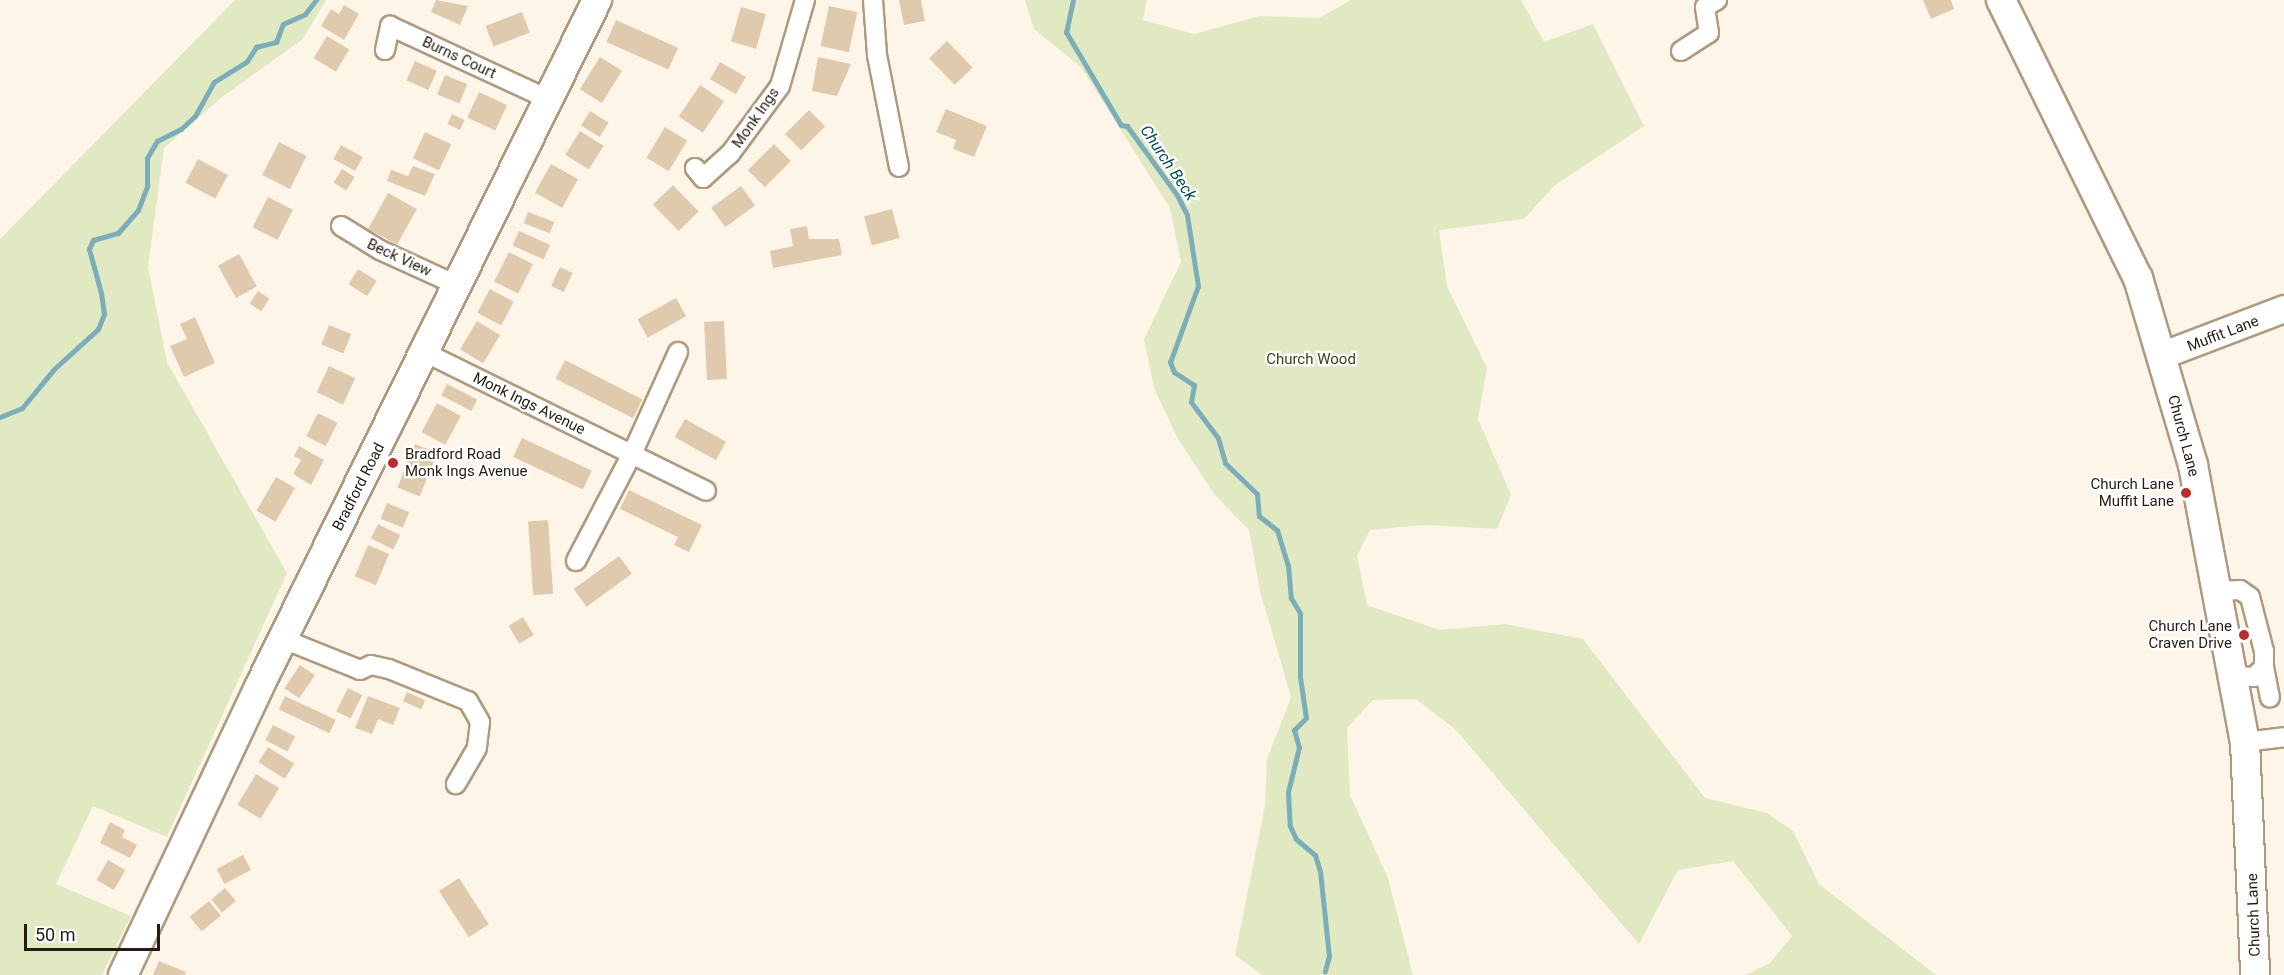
<!DOCTYPE html>
<style>
body{margin:0}
#map{position:relative;width:2284px;height:975px;overflow:hidden;background:#fef5e9;font-family:Roboto,sans-serif}
div>[style]{position:absolute}
[style*='--x']{left:calc(var(--x)*1px);top:calc(var(--y)*1px);width:calc(var(--w)*1px);rotate:calc(var(--a)*1deg)}
.green>*{inset:0;background:#e1e9c3}
.stream>*{height:5px;margin:-2.5px;padding:0 2.5px;transform-origin:2.5px;border-radius:2.5px;background:#7baeb9}
.building>*{inset:0;background:#dfcaae;transform-origin:0 0}
.roads{filter:drop-shadow(2px 0 #af9a7f) drop-shadow(-2px 0 #af9a7f) drop-shadow(0 2px #af9a7f) drop-shadow(0 -2px #af9a7f)}
.minor>*{height:18px;margin:-9px;padding:0 9px;transform-origin:9px;border-radius:9px;background:#fff}
.secondary>*{height:26px;margin:-13px;padding:0 13px;transform-origin:13px;border-radius:13px;background:#fff}
.primary>*{height:28px;margin:-14px;padding:0 14px;transform-origin:14px;border-radius:14px;background:#fff}
.dots>*{width:16px;height:16px;translate:-50% -50%;box-sizing:border-box;border:3px solid #fff;border-radius:50%}
span{translate:-50% -50%;white-space:nowrap;text-align:center;line-height:1.15;-webkit-text-stroke:4.5px #fff;paint-order:stroke}
.street-label{font-size:15px;color:#241c12}
.park-label{font-size:15px;color:#3b4213}
.poi-label{font-size:15px;color:#241c12}
.left{translate:0 -50%;text-align:left}
.right{translate:-100% -50%;text-align:right}
.water-label{font-size:16px;color:#004e5a;font-style:italic}
.scale{position:absolute;left:24px;top:924px;width:136px;height:27px;box-sizing:border-box;border:3px solid #241c12;border-top:0;padding-left:8px;font-size:18px;line-height:21px;white-space:nowrap;color:#241c12;-webkit-text-stroke:4px #fff;paint-order:stroke}
</style>
<div id="map">
<div class="green">
<div style="clip-path:polygon(235px 0,326px 0,303px 39px,222px 97px,164px 148px,148px 267px,167px 362px,287px 573px,167px 837px,93px 806px,56px 884px,131px 916px,102px 975px,0 975px,0 239px)"></div>
<div style="clip-path:polygon(1025px 0,1147px 0,1143px 20px,1194px 34px,1260px 16px,1319px 18px,1351px 0,1521px 0,1544px 42px,1593px 24px,1644px 126px,1555px 185px,1524px 219px,1439px 230px,1447px 286px,1487px 368px,1478px 419px,1511px 495px,1497px 529px,1423px 525px,1370px 530px,1357px 556px,1367px 605px,1440px 630px,1505px 624px,1583px 639px,1705px 798px,1767px 813px,1793px 831px,1819px 884px,1936px 975px,1745px 975px,1770px 963px,1792px 936px,1733px 861px,1678px 870px,1639px 944px,1455px 729px,1416px 699px,1373px 700px,1347px 728px,1350px 795px,1388px 878px,1413px 975px,1262px 975px,1235px 955px,1265px 806px,1267px 759px,1291px 697px,1260px 591px,1249px 530px,1214px 494px,1177px 437px,1154px 388px,1144px 339px,1181px 262px,1170px 208px,1081px 67px,1034px 29px)"></div>
</div>
<div class="stream">
<div style="--x:1073;--y:0;--w:33;--a:102"></div>
<div style="--x:1066;--y:32;--w:108;--a:59.4"></div>
<div style="--x:1121;--y:125;--w:6;--a:9"></div>
<div style="--x:1127;--y:126;--w:85;--a:54.1"></div>
<div style="--x:1177;--y:195;--w:22;--a:63"></div>
<div style="--x:1187;--y:215;--w:72;--a:81.2"></div>
<div style="--x:1198;--y:286;--w:81;--a:110.2"></div>
<div style="--x:1170;--y:362;--w:11;--a:68"></div>
<div style="--x:1174;--y:372;--w:24;--a:33"></div>
<div style="--x:1194;--y:385;--w:17;--a:100"></div>
<div style="--x:1191;--y:402;--w:45;--a:53.1"></div>
<div style="--x:1218;--y:438;--w:26;--a:74"></div>
<div style="--x:1225;--y:463;--w:45;--a:44.1"></div>
<div style="--x:1257;--y:494;--w:22;--a:85"></div>
<div style="--x:1259;--y:516;--w:23;--a:38"></div>
<div style="--x:1277;--y:530;--w:37;--a:73"></div>
<div style="--x:1288;--y:565;--w:33;--a:85"></div>
<div style="--x:1291;--y:598;--w:17;--a:59"></div>
<div style="--x:1300;--y:613;--w:64;--a:90"></div>
<div style="--x:1300;--y:677;--w:41;--a:81.7"></div>
<div style="--x:1306;--y:718;--w:17;--a:135"></div>
<div style="--x:1294;--y:730;--w:18;--a:74"></div>
<div style="--x:1299;--y:747;--w:46;--a:103.7"></div>
<div style="--x:1288;--y:792;--w:34;--a:87"></div>
<div style="--x:1290;--y:826;--w:14;--a:65"></div>
<div style="--x:1296;--y:839;--w:25;--a:40"></div>
<div style="--x:1315;--y:855;--w:17;--a:73"></div>
<div style="--x:1320;--y:871;--w:85;--a:84"></div>
<div style="--x:1329;--y:956;--w:16;--a:105"></div>
<div style="--x:0;--y:417;--w:24;--a:-22"></div>
<div style="--x:22;--y:408;--w:50;--a:-50.6"></div>
<div style="--x:54;--y:369;--w:59;--a:-42.3"></div>
<div style="--x:98;--y:329;--w:16;--a:-68"></div>
<div style="--x:104;--y:314;--w:21;--a:-98"></div>
<div style="--x:101;--y:293;--w:46;--a:-105.3"></div>
<div style="--x:89;--y:249;--w:10;--a:-66"></div>
<div style="--x:93;--y:240;--w:26;--a:-16"></div>
<div style="--x:118;--y:233;--w:30;--a:-49"></div>
<div style="--x:138;--y:210;--w:26;--a:-69"></div>
<div style="--x:147;--y:186;--w:28;--a:-90"></div>
<div style="--x:147;--y:158;--w:20;--a:-60"></div>
<div style="--x:157;--y:141;--w:27;--a:-27"></div>
<div style="--x:181;--y:129;--w:19;--a:-43"></div>
<div style="--x:195;--y:116;--w:39;--a:-61"></div>
<div style="--x:214;--y:82;--w:39;--a:-32"></div>
<div style="--x:247;--y:61;--w:17;--a:-57"></div>
<div style="--x:256;--y:47;--w:21;--a:-14"></div>
<div style="--x:276;--y:42;--w:19;--a:-69"></div>
<div style="--x:283;--y:24;--w:24;--a:-24"></div>
<div style="--x:305;--y:14;--w:18;--a:-52"></div>
</div>
<div class="building">
<div style="clip-path:polygon(436px 0,468px 6px,460px 25px,431px 12px)"></div>
<div style="clip-path:polygon(899px 0,921px 0,925px 21px,904px 25px)"></div>
<div style="clip-path:polygon(1923px 0,1951px 0,1954px 9px,1931px 19px)"></div>
<div style="clip-path:polygon(344px 5px,359px 14px,344px 40px,321px 26px,331px 9px,339px 14px)"></div>
<div style="left:829px;top:6px;width:29px;height:41px;rotate:12deg"></div>
<div style="left:741px;top:7px;width:26px;height:36px;rotate:16deg"></div>
<div style="left:522px;top:12px;width:22px;height:39px;rotate:69deg"></div>
<div style="left:616px;top:20px;width:68px;height:24px;rotate:24deg"></div>
<div style="left:327px;top:36px;width:26px;height:26px;rotate:31deg"></div>
<div style="left:947px;top:41px;width:37px;height:25px;rotate:46deg"></div>
<div style="left:600px;top:57px;width:26px;height:38px;rotate:32deg"></div>
<div style="clip-path:polygon(818px 57px,851px 64px,837px 96px,812px 91px)"></div>
<div style="left:415px;top:61px;width:24px;height:21px;rotate:24deg"></div>
<div style="left:720px;top:62px;width:30px;height:20px;rotate:30deg"></div>
<div style="left:445px;top:75px;width:24px;height:21px;rotate:22deg"></div>
<div style="left:700px;top:85px;width:29px;height:38px;rotate:34deg"></div>
<div style="left:479px;top:92px;width:31px;height:28px;rotate:25deg"></div>
<div style="clip-path:polygon(946px 109px,987px 126px,974px 157px,953px 149px,956px 140px,936px 132px)"></div>
<div style="left:809px;top:110px;width:23px;height:34px;rotate:45deg"></div>
<div style="left:590px;top:111px;width:22px;height:17px;rotate:32deg"></div>
<div style="left:452px;top:114px;width:14px;height:11px;rotate:25deg"></div>
<div style="left:665px;top:127px;width:26px;height:36px;rotate:31deg"></div>
<div style="left:580px;top:131px;width:28px;height:28px;rotate:32deg"></div>
<div style="left:425px;top:132px;width:29px;height:29px;rotate:25deg"></div>
<div style="left:279px;top:142px;width:31px;height:37px;rotate:27deg"></div>
<div style="left:774px;top:144px;width:24px;height:37px;rotate:45deg"></div>
<div style="left:341px;top:145px;width:25px;height:16px;rotate:29deg"></div>
<div style="left:198px;top:159px;width:34px;height:27px;rotate:28deg"></div>
<div style="left:551px;top:164px;width:31px;height:33px;rotate:29deg"></div>
<div style="clip-path:polygon(413px 166px,435px 174px,425px 196px,387px 181px,391px 170px,408px 176px)"></div>
<div style="left:342px;top:169px;width:15px;height:16px;rotate:32deg"></div>
<div style="left:673px;top:185px;width:37px;height:28px;rotate:46deg"></div>
<div style="left:741px;top:186px;width:24px;height:37px;rotate:54deg"></div>
<div style="left:388px;top:193px;width:33px;height:41px;rotate:29deg"></div>
<div style="left:268px;top:197px;width:28px;height:34px;rotate:27deg"></div>
<div style="left:892px;top:209px;width:30px;height:29px;rotate:75deg"></div>
<div style="left:528px;top:212px;width:28px;height:12px;rotate:21deg"></div>
<div style="clip-path:polygon(807px 226px,809px 239px,839px 239px,842px 255px,773px 268px,770px 251px,793px 246px,790px 229px)"></div>
<div style="left:519px;top:231px;width:34px;height:16px;rotate:24deg"></div>
<div style="left:509px;top:252px;width:27px;height:33px;rotate:27deg"></div>
<div style="left:239px;top:254px;width:37px;height:24px;rotate:61deg"></div>
<div style="left:560px;top:267px;width:14px;height:21px;rotate:25deg"></div>
<div style="left:358px;top:269px;width:22px;height:18px;rotate:32deg"></div>
<div style="left:490px;top:289px;width:27px;height:27px;rotate:28deg"></div>
<div style="left:258px;top:291px;width:14px;height:15px;rotate:34deg"></div>
<div style="left:676px;top:298px;width:21px;height:44px;rotate:61deg"></div>
<div style="clip-path:polygon(195px 317px,215px 363px,184px 377px,170px 346px,187px 339px,180px 324px)"></div>
<div style="left:477px;top:321px;width:27px;height:33px;rotate:31deg"></div>
<div style="left:724px;top:321px;width:58px;height:20px;rotate:87deg"></div>
<div style="left:329px;top:325px;width:24px;height:21px;rotate:22deg"></div>
<div style="left:565px;top:360px;width:87px;height:21px;rotate:27deg"></div>
<div style="left:329px;top:366px;width:29px;height:29px;rotate:25deg"></div>
<div style="left:447px;top:384px;width:34px;height:13px;rotate:27deg"></div>
<div style="left:437px;top:403px;width:27px;height:33px;rotate:28deg"></div>
<div style="left:318px;top:413px;width:22px;height:26px;rotate:27deg"></div>
<div style="left:685px;top:419px;width:47px;height:21px;rotate:29deg"></div>
<div style="left:522px;top:438px;width:77px;height:21px;rotate:25deg"></div>
<div style="left:415px;top:444px;width:24px;height:47px;rotate:22deg"></div>
<div style="clip-path:polygon(299px 446px,324px 460px,311px 485px,293px 474px,301px 460px,294px 456px)"></div>
<div style="left:276px;top:477px;width:22px;height:39px;rotate:30deg"></div>
<div style="clip-path:polygon(629px 490px,702px 525px,689px 552px,674px 545px,678px 537px,620px 509px)"></div>
<div style="left:387px;top:503px;width:24px;height:17px;rotate:22deg"></div>
<div style="left:548px;top:520px;width:74px;height:20px;rotate:86deg"></div>
<div style="left:378px;top:524px;width:25px;height:16px;rotate:27deg"></div>
<div style="left:368px;top:545px;width:23px;height:34px;rotate:23deg"></div>
<div style="left:619px;top:556px;width:22px;height:56px;rotate:54deg"></div>
<div style="left:523px;top:617px;width:21px;height:17px;rotate:59deg"></div>
<div style="left:300px;top:665px;width:18px;height:28px;rotate:34deg"></div>
<div style="left:348px;top:688px;width:16px;height:26px;rotate:27deg"></div>
<div style="left:407px;top:692px;width:20px;height:10px;rotate:24deg"></div>
<div style="left:285px;top:696px;width:56px;height:15px;rotate:25deg"></div>
<div style="clip-path:polygon(368px 696px,400px 708px,393px 725px,378px 719px,372px 734px,355px 728px)"></div>
<div style="left:273px;top:725px;width:25px;height:17px;rotate:27deg"></div>
<div style="left:268px;top:747px;width:31px;height:18px;rotate:32deg"></div>
<div style="left:256px;top:774px;width:27px;height:36px;rotate:31deg"></div>
<div style="clip-path:polygon(110px 822px,125px 830px,122px 837px,137px 845px,130px 858px,100px 843px)"></div>
<div style="left:243px;top:855px;width:17px;height:30px;rotate:62deg"></div>
<div style="left:108px;top:860px;width:20px;height:23px;rotate:30deg"></div>
<div style="left:459px;top:878px;width:55px;height:24px;rotate:57deg"></div>
<div style="left:225px;top:888px;width:17px;height:18px;rotate:50deg"></div>
<div style="left:209px;top:901px;width:19px;height:25px;rotate:51deg"></div>
<div style="clip-path:polygon(159px 961px,186px 972px,185px 975px,153px 975px)"></div>
</div>
<div class="roads">
<div class="minor">
<div style="--x:873;--y:0;--w:55;--a:85.8"></div>
<div style="--x:877;--y:55;--w:114;--a:78.9"></div>
<div style="--x:385;--y:50;--w:25;--a:-78"></div>
<div style="--x:390;--y:26;--w:176;--a:24.8"></div>
<div style="--x:1681;--y:51;--w:33;--a:-33"></div>
<div style="--x:1709;--y:33;--w:26;--a:-99"></div>
<div style="--x:1705;--y:7;--w:14;--a:-30"></div>
<div style="--x:695;--y:168;--w:13;--a:51"></div>
<div style="--x:703;--y:178;--w:36;--a:-42"></div>
<div style="--x:730;--y:154;--w:84;--a:-53.7"></div>
<div style="--x:780;--y:86;--w:90;--a:-73.8"></div>
<div style="--x:341;--y:226;--w:46;--a:31.6"></div>
<div style="--x:380;--y:250;--w:87;--a:24.5"></div>
<div style="--x:426;--y:353;--w:312;--a:26.2"></div>
<div style="--x:576;--y:561;--w:121;--a:-62.4"></div>
<div style="--x:632;--y:454;--w:112;--a:-65.7"></div>
<div style="--x:2219;--y:591;--w:21;--a:-3"></div>
<div style="--x:2240;--y:590;--w:12;--a:35"></div>
<div style="--x:2250;--y:597;--w:56;--a:75.5"></div>
<div style="--x:2264;--y:651;--w:16;--a:90"></div>
<div style="--x:2264;--y:667;--w:14;--a:135"></div>
<div style="--x:2254;--y:677;--w:20;--a:-177"></div>
<div style="--x:283;--y:639;--w:83;--a:21.9"></div>
<div style="--x:360;--y:670;--w:12;--a:-24"></div>
<div style="--x:371;--y:665;--w:18;--a:13"></div>
<div style="--x:389;--y:669;--w:85;--a:22.1"></div>
<div style="--x:468;--y:701;--w:24;--a:60"></div>
<div style="--x:480;--y:722;--w:26;--a:97"></div>
<div style="--x:477;--y:748;--w:42;--a:120.3"></div>
<div style="--x:2264;--y:667;--w:31;--a:79"></div>
<div style="--x:2245;--y:742;--w:39;--a:-7"></div>
</div>
<div class="secondary">
<div style="--x:2161;--y:356;--w:132;--a:-20.9"></div>
</div>
<div class="primary">
<div style="--x:2001;--y:0;--w:310;--a:63.8"></div>
<div style="--x:2138;--y:278;--w:195;--a:73.6"></div>
<div style="--x:2193;--y:465;--w:282;--a:79.4"></div>
<div style="--x:2245;--y:742;--w:233;--a:87.5"></div>
<div style="--x:123;--y:975;--w:318;--a:-64.7"></div>
<div style="--x:259;--y:687;--w:766;--a:-63.8"></div>
</div>
</div>
<div class="dots">
<div style="left:393px;top:463px;background:#bb2c2d"></div>
<div style="left:2186px;top:493px;background:#bb2c2d"></div>
<div style="left:2244px;top:635px;background:#bb2c2d"></div>
</div>
<div class="street-label">
<span style="left:459px;top:58px;rotate:25deg">Burns Court</span>
<span style="left:756px;top:118px;rotate:-55deg">Monk Ings</span>
<span style="left:399px;top:258px;rotate:25deg">Beck View</span>
<span style="left:2223px;top:334px;rotate:-21deg">Muffit Lane</span>
<span style="left:529px;top:404px;rotate:26deg">Monk Ings Avenue</span>
<span style="left:2183px;top:436px;rotate:75deg">Church Lane</span>
<span style="left:359px;top:487px;rotate:-63deg">Bradford Road</span>
<span style="left:2254px;top:915px;rotate:-92deg">Church Lane</span>
</div>
<div class="park-label">
<span style="left:1311px;top:360px">Church Wood</span>
</div>
<div class="poi-label">
<span class="left" style="left:405px;top:463px">Bradford Road<br>Monk Ings Avenue</span>
<span class="right" style="left:2174px;top:493px">Church Lane<br>Muffit Lane</span>
<span class="right" style="left:2232px;top:635px">Church Lane<br>Craven Drive</span>
</div>
<div class="water-label">
<span style="left:1168px;top:163px;rotate:56deg">Church Beck</span>
</div>
<div class="scale">50 m</div>
</div>
